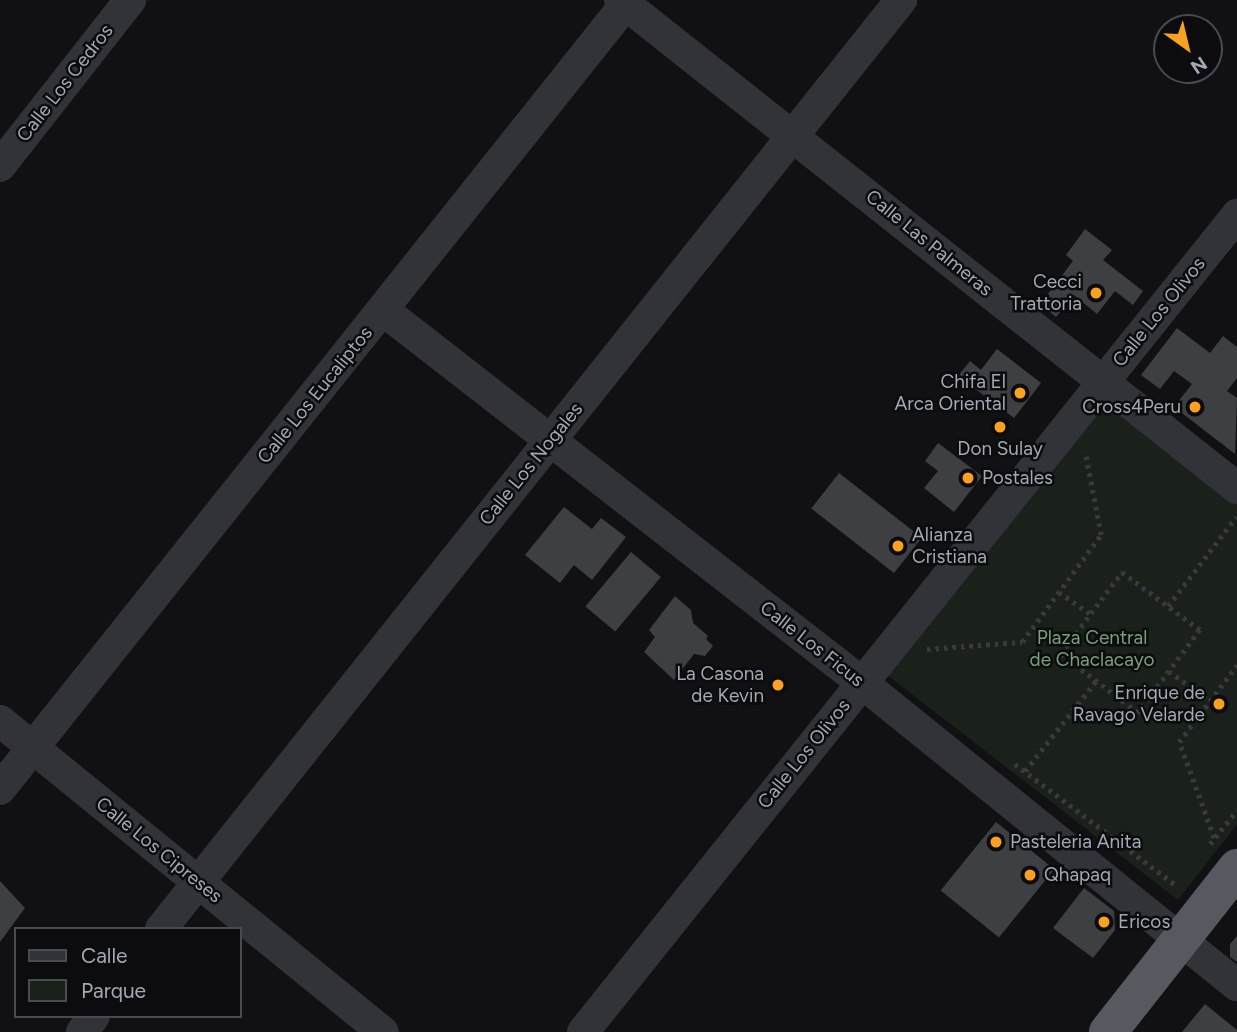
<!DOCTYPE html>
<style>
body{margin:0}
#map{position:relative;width:1237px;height:1032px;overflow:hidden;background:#111113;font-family:Figtree,sans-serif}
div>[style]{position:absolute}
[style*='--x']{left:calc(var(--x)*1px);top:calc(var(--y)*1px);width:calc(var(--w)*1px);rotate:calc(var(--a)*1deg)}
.green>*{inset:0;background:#19211a}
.building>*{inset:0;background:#3d3f43;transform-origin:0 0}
.path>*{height:4.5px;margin-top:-2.25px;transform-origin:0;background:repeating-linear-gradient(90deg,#383a3f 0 3.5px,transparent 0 8.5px)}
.minor>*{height:32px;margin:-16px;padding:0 16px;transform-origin:16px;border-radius:16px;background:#323338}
.trunk>*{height:38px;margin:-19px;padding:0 19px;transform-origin:19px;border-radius:19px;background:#565a60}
.dots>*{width:19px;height:19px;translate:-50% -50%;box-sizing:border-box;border:4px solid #0c0c0e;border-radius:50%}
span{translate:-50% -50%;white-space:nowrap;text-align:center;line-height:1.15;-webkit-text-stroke:5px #0c0c0e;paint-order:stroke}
.street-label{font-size:19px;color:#a2a9b4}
.poi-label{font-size:19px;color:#a2a9b4}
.right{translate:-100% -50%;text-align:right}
.left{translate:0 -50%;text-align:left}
.park-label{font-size:19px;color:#78a078}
.legend{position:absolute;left:14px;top:927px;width:228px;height:91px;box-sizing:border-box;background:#0c0c0e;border:2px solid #484b50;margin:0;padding:9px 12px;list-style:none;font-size:21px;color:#a2a9b4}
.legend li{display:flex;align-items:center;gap:14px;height:35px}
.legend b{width:35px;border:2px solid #484b50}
.north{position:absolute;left:1153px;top:14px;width:70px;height:70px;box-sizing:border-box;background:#0c0c0e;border:2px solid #484b50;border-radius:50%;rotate:146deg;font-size:19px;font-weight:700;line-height:28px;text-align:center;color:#a2a9b4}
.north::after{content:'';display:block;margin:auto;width:24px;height:32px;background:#faa122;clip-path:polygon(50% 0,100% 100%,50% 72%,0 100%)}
</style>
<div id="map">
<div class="green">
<div style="clip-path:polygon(1101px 400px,1237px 505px,1237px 824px,1178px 900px,887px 675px)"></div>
</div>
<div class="building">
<div style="clip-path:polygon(1085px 229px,1112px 250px,1103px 260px,1143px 291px,1133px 305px,1115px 291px,1097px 314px,1074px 295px,1056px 317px,1040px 304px,1073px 261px,1066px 255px)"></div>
<div style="clip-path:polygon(1177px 328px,1210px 353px,1223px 336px,1237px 347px,1237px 378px,1227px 391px,1237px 398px,1235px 454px,1174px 407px,1192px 384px,1174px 371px,1160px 389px,1141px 375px)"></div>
<div style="clip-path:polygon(997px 349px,1041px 383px,1014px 418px,958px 376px,970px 361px,981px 370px)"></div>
<div style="clip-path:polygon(938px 443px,982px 476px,954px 512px,924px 488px,938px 471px,925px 461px)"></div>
<div style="left:839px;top:473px;width:105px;height:45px;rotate:38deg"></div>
<div style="clip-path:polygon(564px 507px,592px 529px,601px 518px,626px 537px,592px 580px,574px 565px,560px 583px,525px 555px)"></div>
<div style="left:631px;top:552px;width:39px;height:71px;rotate:40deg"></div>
<div style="clip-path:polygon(675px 596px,691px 610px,693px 623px,708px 636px,706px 639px,713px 646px,705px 656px,694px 654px,674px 680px,644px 652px,655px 637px,649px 630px)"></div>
<div style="left:996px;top:822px;width:75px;height:88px;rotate:39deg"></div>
<div style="clip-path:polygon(0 881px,25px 908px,0 942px)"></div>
<div style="clip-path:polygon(1084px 888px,1114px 911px,1115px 930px,1093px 958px,1053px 928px)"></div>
<div style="clip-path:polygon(1237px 936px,1237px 962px,1230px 957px,1230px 944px)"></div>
<div style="clip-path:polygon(1205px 1004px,1237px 1030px,1237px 1032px,1182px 1032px)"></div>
</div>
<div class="path">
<div style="--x:1122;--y:572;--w:97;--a:36.6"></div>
<div style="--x:1200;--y:630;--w:104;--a:126.8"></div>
<div style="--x:1138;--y:713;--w:98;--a:-142.9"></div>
<div style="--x:1060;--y:654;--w:103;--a:-52.9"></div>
<div style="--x:1059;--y:592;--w:38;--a:35"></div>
<div style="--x:1168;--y:606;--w:112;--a:-52.6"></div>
<div style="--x:927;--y:649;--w:95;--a:-4.2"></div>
<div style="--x:1022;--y:642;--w:133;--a:-53.6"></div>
<div style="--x:1101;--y:535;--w:85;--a:-100.9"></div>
<div style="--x:1169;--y:671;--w:51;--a:36.2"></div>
<div style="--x:1015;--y:764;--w:203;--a:37"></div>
<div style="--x:1025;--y:771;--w:115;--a:-51.7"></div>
<div style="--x:1214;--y:838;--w:102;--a:-110"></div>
<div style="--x:1179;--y:742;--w:96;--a:-53"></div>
<div style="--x:1210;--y:844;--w:43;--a:-51.5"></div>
</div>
<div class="minor">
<div style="--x:620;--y:0;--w:787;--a:38.34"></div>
<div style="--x:0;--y:166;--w:211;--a:-51.9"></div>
<div style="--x:383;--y:310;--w:606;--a:37.89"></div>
<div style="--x:861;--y:682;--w:483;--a:38.9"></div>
<div style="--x:0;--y:721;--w:493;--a:39.1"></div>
<div style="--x:0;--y:789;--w:1009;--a:-51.44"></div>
<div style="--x:161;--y:929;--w:1188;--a:-51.46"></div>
<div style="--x:82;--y:1032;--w:20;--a:-53"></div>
<div style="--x:583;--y:1032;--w:1047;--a:-51.32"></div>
</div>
<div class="trunk">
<div style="--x:1108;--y:1032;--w:209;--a:-51.8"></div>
</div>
<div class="dots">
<div style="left:1096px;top:293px;background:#faa122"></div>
<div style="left:1020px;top:393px;background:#faa122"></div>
<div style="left:1195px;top:407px;background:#faa122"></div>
<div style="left:1000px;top:427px;background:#faa122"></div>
<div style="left:968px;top:478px;background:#faa122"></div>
<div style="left:898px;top:546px;background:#faa122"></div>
<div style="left:778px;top:685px;background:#faa122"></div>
<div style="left:1219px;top:704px;background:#faa122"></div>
<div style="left:996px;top:842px;background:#faa122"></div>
<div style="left:1030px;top:875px;background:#faa122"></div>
<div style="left:1104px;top:922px;background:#faa122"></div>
</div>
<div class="street-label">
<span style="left:65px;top:83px;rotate:-52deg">Calle Los Cedros</span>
<span style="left:929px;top:243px;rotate:39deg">Calle Las Palmeras</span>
<span style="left:1159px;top:312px;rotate:-51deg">Calle Los Olivos</span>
<span style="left:315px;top:395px;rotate:-51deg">Calle Los Eucaliptos</span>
<span style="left:531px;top:464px;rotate:-51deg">Calle Los Nogales</span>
<span style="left:812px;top:644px;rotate:38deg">Calle Los Ficus</span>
<span style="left:804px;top:754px;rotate:-51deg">Calle Los Olivos</span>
<span style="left:159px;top:850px;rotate:39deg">Calle Los Cipreses</span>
</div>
<div class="poi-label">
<span class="right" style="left:1082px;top:293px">Cecci<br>Trattoria</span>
<span class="right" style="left:1006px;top:393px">Chifa El<br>Arca Oriental</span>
<span class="right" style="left:1181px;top:407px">Cross4Peru</span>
<span style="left:1000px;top:449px">Don Sulay</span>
<span class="left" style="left:982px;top:478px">Postales</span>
<span class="left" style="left:912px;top:546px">Alianza<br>Cristiana</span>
<span class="right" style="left:764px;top:685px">La Casona<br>de Kevin</span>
<span class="right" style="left:1205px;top:704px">Enrique de<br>Ravago Velarde</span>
<span class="left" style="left:1010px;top:842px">Pasteleria Anita</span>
<span class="left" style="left:1044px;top:875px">Qhapaq</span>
<span class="left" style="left:1118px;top:922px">Ericos</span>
</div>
<div class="park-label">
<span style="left:1092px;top:649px">Plaza Central<br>de Chaclacayo</span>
</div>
<ul class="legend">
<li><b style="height:9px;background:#323338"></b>Calle</li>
<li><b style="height:19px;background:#19211a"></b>Parque</li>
</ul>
<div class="north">N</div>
</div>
